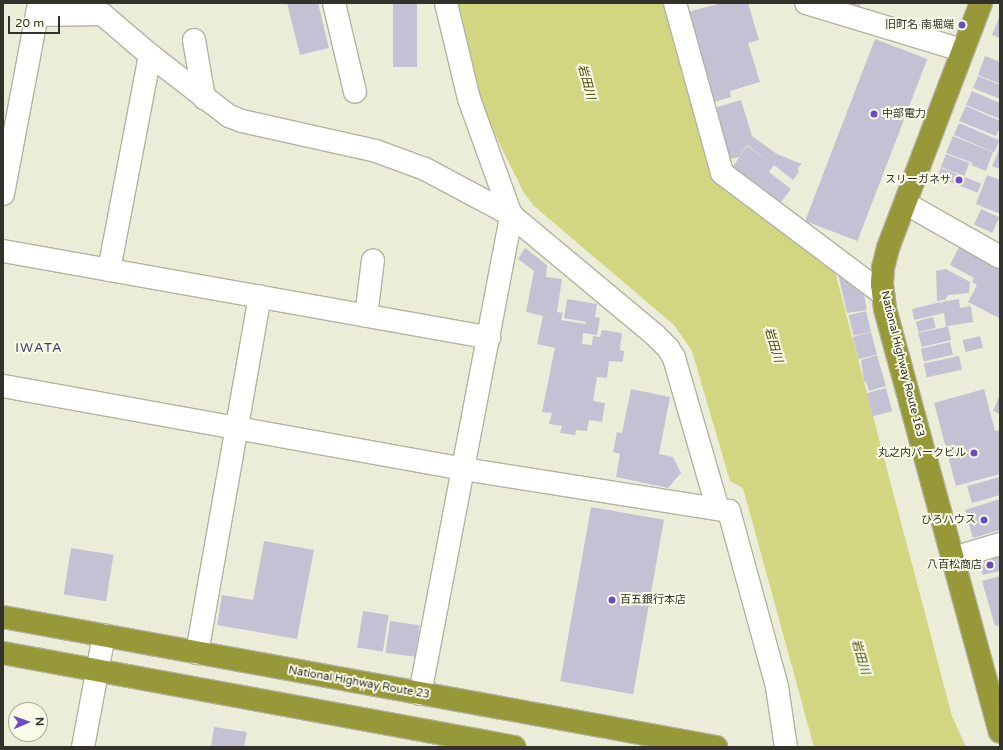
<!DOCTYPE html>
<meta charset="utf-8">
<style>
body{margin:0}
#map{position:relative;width:1003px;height:750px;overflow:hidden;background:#ecedd9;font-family:"Varela Round","Noto Sans JP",sans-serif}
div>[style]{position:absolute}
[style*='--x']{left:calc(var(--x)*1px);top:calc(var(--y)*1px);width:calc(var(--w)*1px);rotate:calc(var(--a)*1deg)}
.water>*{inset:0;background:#d3d681}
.building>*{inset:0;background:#c4c1d4;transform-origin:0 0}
.roads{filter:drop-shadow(1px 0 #b2b3a0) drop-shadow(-1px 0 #b2b3a0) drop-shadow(0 1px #b2b3a0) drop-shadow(0 -1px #b2b3a0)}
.minor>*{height:22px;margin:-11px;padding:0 11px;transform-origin:11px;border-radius:11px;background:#fff}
.highway>*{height:22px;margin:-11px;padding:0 11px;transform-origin:11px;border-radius:11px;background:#979837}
.dots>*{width:11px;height:11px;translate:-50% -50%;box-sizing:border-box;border:2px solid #f9fbe7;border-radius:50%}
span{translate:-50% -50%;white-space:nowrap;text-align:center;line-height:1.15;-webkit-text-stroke:4px #f9fbe7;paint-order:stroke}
.poi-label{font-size:11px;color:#32322b}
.right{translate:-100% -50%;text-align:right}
.left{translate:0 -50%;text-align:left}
.street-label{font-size:11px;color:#32322b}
.water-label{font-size:12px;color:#454500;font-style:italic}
.quarter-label{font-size:13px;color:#3f326e;letter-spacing:1px}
.frame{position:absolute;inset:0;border:4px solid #32322b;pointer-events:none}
.north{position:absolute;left:8px;top:702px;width:40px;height:40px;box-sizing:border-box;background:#f9fbe7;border:1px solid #a9ab9c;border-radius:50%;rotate:88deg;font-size:11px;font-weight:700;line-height:16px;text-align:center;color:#32322b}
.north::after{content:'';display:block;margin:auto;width:14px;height:18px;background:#6c4cc5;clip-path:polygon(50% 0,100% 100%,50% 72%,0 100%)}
.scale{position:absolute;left:8px;top:16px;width:52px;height:18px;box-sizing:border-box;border:2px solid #32322b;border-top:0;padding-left:5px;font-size:12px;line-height:14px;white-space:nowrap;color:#32322b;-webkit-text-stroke:3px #f9fbe7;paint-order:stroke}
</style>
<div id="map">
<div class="water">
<div style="clip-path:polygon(458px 3px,668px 3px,716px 175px,833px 264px,952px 716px,966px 747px,814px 747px,743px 488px,730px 481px,692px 351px,674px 325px,534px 206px,524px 193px,480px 104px)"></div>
</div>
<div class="building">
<div style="clip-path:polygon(287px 3px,318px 3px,329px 48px,300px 55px)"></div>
<div style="left:393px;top:3px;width:24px;height:64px"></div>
<div style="clip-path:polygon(721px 3px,748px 3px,759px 40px,748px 43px,760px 82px,730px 91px,731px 97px,711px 103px,685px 13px)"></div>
<div style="clip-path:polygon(840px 3px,861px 3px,859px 9px)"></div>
<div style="clip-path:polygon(1000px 15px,1000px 38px,992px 35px)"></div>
<div style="left:875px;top:39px;width:56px;height:195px;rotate:21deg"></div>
<div style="clip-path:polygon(985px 56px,1000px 62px,1000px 84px,978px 75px)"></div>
<div style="clip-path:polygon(978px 76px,1000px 85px,1000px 99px,973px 88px)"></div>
<div style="clip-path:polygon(972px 91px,1000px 103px,1000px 119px,966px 105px)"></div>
<div style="clip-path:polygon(741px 100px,752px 136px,777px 154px,802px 164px,798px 168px,799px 172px,793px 180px,774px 165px,769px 172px,791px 189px,777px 207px,729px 172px,747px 146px,768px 161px,747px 145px,739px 157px,725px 160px,711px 109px)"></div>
<div style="clip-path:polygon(966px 106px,1000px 121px,1000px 127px,996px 136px,959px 121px)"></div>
<div style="left:959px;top:123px;width:44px;height:13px;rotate:23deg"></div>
<div style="clip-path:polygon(953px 136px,993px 152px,986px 171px,971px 165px,973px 163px,946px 153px)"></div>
<div style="clip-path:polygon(1000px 147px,1000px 169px,992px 166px)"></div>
<div style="left:946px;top:154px;width:25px;height:14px;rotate:21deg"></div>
<div style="left:941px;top:168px;width:43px;height:10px;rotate:21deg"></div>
<div style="clip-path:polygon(987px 175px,1000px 180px,1000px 214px,976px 204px)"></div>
<div style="left:981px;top:209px;width:20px;height:17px;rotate:24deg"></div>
<div style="clip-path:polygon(960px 245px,1000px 265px,999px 318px,968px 302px,977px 285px,972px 282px,974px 278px,950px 265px)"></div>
<div style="clip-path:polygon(525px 248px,547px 265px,546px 277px,562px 279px,557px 312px,563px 313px,561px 320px,585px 324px,586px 322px,564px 318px,567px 299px,597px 304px,595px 317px,600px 318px,597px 335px,583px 333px,582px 344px,592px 345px,593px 336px,600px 337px,602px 330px,622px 333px,620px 350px,624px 351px,623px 362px,609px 361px,607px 378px,597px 377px,593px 401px,605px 403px,602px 422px,589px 420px,587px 431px,576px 430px,575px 435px,560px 433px,562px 426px,549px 424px,552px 413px,542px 412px,555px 348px,537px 344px,543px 316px,526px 312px,534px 271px,518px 259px)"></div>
<div style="clip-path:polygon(946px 269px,970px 282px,969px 293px,948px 295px,945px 300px,937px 301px,936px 271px)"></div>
<div style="clip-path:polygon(838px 274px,863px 289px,855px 291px,863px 290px,867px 310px,847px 313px)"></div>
<div style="clip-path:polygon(959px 299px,960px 308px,971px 306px,973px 322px,948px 326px,951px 340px,922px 347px,918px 333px,946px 327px,944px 313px,914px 320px,912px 309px,941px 302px,942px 306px,942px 302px)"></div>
<div style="left:866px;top:311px;width:21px;height:18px;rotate:76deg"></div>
<div style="left:933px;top:317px;width:11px;height:18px;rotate:75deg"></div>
<div style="left:871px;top:332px;width:23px;height:19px;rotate:75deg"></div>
<div style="left:980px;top:336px;width:12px;height:18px;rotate:76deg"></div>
<div style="left:950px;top:342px;width:13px;height:30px;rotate:77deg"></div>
<div style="clip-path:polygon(877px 355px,886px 386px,869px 391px,866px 381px,864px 382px,861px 360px)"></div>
<div style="left:959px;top:356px;width:14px;height:36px;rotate:78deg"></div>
<div style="left:886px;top:388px;width:24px;height:20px;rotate:75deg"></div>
<div style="clip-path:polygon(631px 389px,670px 397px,659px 454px,673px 457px,681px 473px,668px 488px,616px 477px,620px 454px,613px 452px,617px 432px,622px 433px)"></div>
<div style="clip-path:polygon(984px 389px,995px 431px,1000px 430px,1000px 474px,956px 486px,934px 403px)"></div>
<div style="clip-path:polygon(1000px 394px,1000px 414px,993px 411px)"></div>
<div style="clip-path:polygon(1000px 477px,1000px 495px,972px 503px,967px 486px)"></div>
<div style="clip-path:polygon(1000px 499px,1000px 530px,973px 538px,965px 510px)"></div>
<div style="left:591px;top:507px;width:74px;height:177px;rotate:10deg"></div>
<div style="clip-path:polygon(264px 541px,314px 550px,297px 639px,217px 625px,222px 595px,253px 600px)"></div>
<div style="left:71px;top:548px;width:43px;height:47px;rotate:9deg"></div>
<div style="clip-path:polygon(1000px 553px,1000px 571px,983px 575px,978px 559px)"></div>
<div style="clip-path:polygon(1000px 576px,1000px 625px,995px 626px,982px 581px)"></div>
<div style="left:363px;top:611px;width:26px;height:37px;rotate:9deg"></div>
<div style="left:390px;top:621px;width:30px;height:32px;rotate:8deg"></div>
<div style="clip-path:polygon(214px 727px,247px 732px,244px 747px,211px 747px)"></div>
</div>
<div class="roads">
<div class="minor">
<div style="--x:334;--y:3;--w:91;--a:76.7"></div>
<div style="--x:675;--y:3;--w:176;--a:74.5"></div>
<div style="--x:722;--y:173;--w:201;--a:36.9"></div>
<div style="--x:806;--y:3;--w:163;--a:16.8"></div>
<div style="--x:37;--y:15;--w:65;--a:-0.9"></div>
<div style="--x:102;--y:14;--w:63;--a:40.5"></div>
<div style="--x:150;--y:55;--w:100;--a:37.7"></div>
<div style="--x:229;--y:116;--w:14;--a:21"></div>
<div style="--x:242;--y:121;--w:137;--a:12.6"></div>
<div style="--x:376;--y:151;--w:52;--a:20.2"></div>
<div style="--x:425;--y:169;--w:98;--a:28.1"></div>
<div style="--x:511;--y:215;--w:187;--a:39.8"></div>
<div style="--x:655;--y:335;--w:18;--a:45"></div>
<div style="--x:668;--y:348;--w:12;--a:59"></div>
<div style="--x:674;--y:358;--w:157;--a:73.8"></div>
<div style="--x:194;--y:40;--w:59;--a:80.2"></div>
<div style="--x:3;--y:194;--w:194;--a:-79.3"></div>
<div style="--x:905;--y:203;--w:109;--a:29.6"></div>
<div style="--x:3;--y:251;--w:494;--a:10.1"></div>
<div style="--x:109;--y:270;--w:219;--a:-79.2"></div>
<div style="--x:366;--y:316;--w:56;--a:-82.9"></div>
<div style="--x:3;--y:386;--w:468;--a:10.2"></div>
<div style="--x:464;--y:469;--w:268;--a:9"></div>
<div style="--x:729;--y:511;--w:182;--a:74.7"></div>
<div style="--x:777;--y:687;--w:61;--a:81.5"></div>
<div style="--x:953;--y:558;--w:49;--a:-16.6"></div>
<div style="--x:197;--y:653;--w:362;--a:-80"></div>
<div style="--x:420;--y:694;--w:488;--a:-79.2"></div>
<div style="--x:511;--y:215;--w:123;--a:-109.9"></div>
<div style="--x:469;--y:99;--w:99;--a:-103.5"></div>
<div style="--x:83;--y:747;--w:114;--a:-79.4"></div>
</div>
<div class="highway">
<div style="--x:981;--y:3;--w:262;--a:110.8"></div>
<div style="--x:888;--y:248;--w:21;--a:104"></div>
<div style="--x:883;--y:268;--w:16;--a:94"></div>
<div style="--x:882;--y:284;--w:25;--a:83"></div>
<div style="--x:885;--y:309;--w:438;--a:74.8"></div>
<div style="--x:3;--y:617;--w:725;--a:10.33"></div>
<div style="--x:3;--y:653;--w:520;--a:10.42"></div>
</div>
</div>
<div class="dots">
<div style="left:962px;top:25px;background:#6c4cc5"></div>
<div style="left:874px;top:114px;background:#6c4cc5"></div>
<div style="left:959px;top:180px;background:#6c4cc5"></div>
<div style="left:974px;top:453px;background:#6c4cc5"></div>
<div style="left:984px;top:520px;background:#6c4cc5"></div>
<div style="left:990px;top:565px;background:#6c4cc5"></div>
<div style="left:612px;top:600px;background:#6c4cc5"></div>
</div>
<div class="poi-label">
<span class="right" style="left:954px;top:25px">旧町名 南堀端</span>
<span class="left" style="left:882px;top:114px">中部電力</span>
<span class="right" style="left:951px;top:180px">スリーガネサ</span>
<span class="right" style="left:966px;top:453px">丸之内パークビル</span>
<span class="right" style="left:976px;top:520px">ひろハウス</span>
<span class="right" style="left:982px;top:565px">八百松商店</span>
<span class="left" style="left:620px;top:600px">百五銀行本店</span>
</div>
<div class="street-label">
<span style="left:902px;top:364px;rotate:76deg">National Highway Route 163</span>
<span style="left:359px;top:683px;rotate:10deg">National Highway Route 23</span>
</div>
<div class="water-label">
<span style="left:586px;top:82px;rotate:75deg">岩田川</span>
<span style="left:773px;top:345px;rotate:74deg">岩田川</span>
<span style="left:860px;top:657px;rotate:74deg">岩田川</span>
</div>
<div class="quarter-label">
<span style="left:39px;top:348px">IWATA</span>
</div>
<div class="frame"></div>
<div class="north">N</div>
<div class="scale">20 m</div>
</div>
